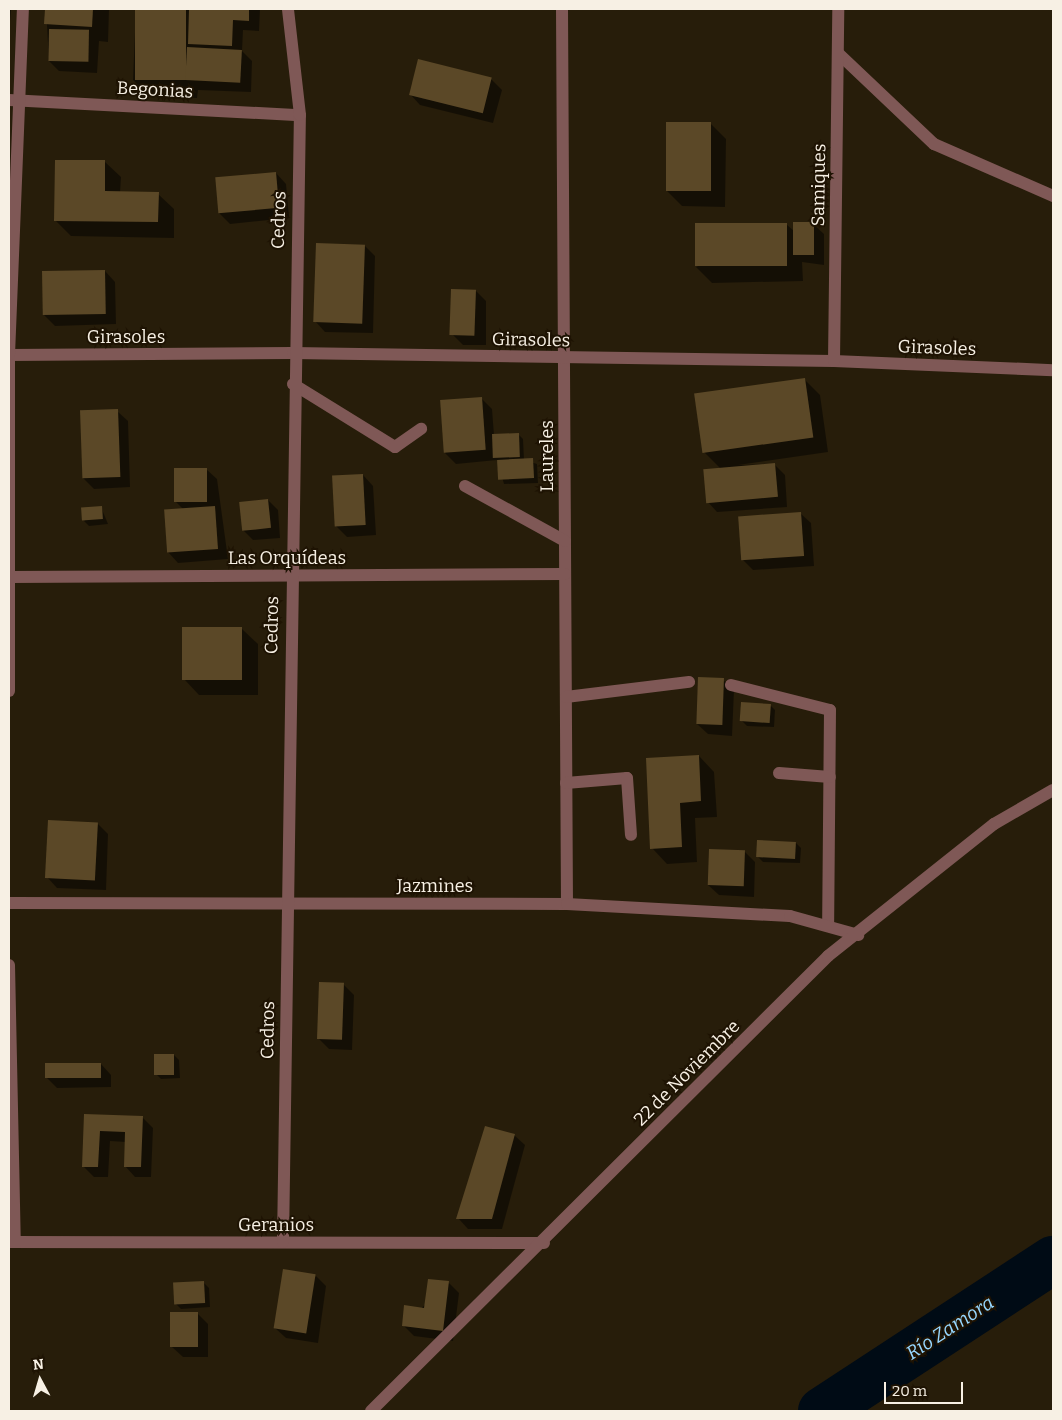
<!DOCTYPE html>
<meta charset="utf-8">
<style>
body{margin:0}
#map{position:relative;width:1062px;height:1420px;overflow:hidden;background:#271d0a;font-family:Bitter,serif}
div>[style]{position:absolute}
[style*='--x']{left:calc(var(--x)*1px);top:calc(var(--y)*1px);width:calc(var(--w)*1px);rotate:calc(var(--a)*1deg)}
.shadow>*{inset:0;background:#0007}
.river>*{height:48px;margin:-24px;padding:0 24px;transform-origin:24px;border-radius:24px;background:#000b15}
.building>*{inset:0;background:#5b4827;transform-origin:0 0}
.street>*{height:12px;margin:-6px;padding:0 6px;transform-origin:6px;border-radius:6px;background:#7f5856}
span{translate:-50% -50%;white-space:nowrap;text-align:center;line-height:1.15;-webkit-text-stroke:4px #1e1303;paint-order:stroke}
.street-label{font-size:18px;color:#f7f0e4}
.water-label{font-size:19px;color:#97d7ff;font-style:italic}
.frame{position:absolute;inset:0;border:10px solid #f7f0e4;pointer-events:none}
.north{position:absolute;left:15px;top:1355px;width:50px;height:50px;-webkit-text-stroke:4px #1e1303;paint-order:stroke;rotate:354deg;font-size:14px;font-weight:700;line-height:20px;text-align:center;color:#f7f0e4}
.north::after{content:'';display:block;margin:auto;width:18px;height:22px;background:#f7f0e4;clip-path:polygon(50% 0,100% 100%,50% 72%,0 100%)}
.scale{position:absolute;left:884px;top:1382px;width:79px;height:22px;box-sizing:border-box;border:2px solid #f7f0e4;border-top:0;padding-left:6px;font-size:15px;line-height:18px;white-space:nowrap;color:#f7f0e4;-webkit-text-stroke:4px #1e1303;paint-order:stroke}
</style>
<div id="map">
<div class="shadow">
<div style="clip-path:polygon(9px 9px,11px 10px,9px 32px)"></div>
<div style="clip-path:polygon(46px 9px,109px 9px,108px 42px,99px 41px,97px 73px,59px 71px,49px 61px)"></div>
<div style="clip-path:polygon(136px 9px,260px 9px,259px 31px,243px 30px,242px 51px,252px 61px,251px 92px,198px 90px,197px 98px,149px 96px,133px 80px)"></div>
<div style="clip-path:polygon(491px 79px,502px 90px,493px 123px,420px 105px,410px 94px)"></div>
<div style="clip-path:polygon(710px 123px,726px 139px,725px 207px,682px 206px,666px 190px)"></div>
<div style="clip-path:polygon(105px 162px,121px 177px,120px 193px,158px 194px,174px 209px,174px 238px,71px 236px,56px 221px)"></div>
<div style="clip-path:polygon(276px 173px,286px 184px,289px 218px,230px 224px,219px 213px)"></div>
<div style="clip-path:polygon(786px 224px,795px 232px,813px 224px,824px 234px,824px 265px,802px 262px,803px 281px,712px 283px,696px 267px)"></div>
<div style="clip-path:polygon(365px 246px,375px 256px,373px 333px,325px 332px,315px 321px)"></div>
<div style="clip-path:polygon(105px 271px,115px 282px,116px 324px,55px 326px,44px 315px)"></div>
<div style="clip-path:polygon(476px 291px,486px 301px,486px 345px,463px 345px,452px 334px)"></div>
<div style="clip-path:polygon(804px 379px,820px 395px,828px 452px,738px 465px,774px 464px,785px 475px,787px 507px,717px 512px,707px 501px,720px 468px,704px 452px)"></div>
<div style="clip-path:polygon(482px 399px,492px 409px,494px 435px,518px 434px,523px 439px,524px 460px,537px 464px,538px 483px,504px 484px,497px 460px,456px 464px,445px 453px)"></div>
<div style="clip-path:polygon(117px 411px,128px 421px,130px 487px,94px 489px,83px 478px)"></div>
<div style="clip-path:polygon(206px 469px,217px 479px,228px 559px,178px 563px,168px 552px,184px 510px,176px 502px)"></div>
<div style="clip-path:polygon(363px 475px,373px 486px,376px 535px,347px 537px,336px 526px)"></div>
<div style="clip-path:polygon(268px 500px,278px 510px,280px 538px,253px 540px,242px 529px)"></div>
<div style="clip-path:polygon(101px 507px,108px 524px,89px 526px,84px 521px)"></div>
<div style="clip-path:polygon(800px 513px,811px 523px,814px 566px,753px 570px,743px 560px)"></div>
<div style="clip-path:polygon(242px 629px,258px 644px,258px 695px,199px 695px,184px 679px)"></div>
<div style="clip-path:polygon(723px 680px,734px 690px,732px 736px,708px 734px,697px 724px)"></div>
<div style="clip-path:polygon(770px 705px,775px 710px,774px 727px,747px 726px,742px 721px)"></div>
<div style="clip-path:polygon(699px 756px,714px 772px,717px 817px,695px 818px,697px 862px,667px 864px,652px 848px)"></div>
<div style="clip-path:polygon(98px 824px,108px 834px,106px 890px,57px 888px,47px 877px)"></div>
<div style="clip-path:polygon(796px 843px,801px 848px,800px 863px,763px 862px,758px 857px)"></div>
<div style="clip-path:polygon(744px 851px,755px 862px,754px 897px,719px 895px,708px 885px)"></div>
<div style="clip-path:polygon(343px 984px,354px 995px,352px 1050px,329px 1049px,318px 1038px)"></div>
<div style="clip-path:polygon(174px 1055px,179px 1060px,180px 1078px,161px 1079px,156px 1074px)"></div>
<div style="clip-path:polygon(101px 1064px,111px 1075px,111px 1087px,57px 1088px,46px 1077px)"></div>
<div style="clip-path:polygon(85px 1115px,142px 1117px,153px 1128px,151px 1177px,135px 1177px,125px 1166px,126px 1142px,110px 1141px,108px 1177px,94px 1177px,83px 1166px)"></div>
<div style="clip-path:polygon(514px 1135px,525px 1145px,502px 1229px,468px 1229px,458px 1218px)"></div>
<div style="clip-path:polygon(316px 1276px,326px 1286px,318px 1343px,286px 1338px,275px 1328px)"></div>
<div style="clip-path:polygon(204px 1283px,209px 1288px,210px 1307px,181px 1309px,176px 1304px)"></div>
<div style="clip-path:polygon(449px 1283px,459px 1293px,453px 1341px,414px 1336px,403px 1325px)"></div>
<div style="clip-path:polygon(197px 1313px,208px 1324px,208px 1357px,183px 1357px,172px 1347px)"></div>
</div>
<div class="river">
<div style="--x:822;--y:1411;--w:276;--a:-33.2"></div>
</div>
<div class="building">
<div style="clip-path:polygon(45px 9px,93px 9px,92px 27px,44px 24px)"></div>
<div style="left:135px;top:9px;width:51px;height:71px"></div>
<div style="clip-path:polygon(189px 9px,249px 9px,249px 21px,233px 20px,232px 46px,188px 44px)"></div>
<div style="left:49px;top:29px;width:40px;height:32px;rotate:1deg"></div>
<div style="left:187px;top:47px;width:55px;height:33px;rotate:3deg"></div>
<div style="left:418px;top:59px;width:76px;height:37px;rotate:14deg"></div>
<div style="left:666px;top:122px;width:45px;height:69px"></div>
<div style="clip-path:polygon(55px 160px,105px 160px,105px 191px,159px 192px,158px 222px,54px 221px)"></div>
<div style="left:276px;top:172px;width:36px;height:61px;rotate:85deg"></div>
<div style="left:814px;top:222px;width:33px;height:21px;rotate:90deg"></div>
<div style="left:787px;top:223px;width:43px;height:92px;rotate:90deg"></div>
<div style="left:316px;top:243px;width:49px;height:79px;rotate:2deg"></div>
<div style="left:105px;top:270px;width:44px;height:63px;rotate:89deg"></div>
<div style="left:451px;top:289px;width:25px;height:46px;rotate:2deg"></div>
<div style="left:805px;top:378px;width:60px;height:112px;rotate:82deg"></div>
<div style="left:482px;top:397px;width:53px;height:42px;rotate:86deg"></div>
<div style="left:118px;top:409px;width:68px;height:38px;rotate:88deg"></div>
<div style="left:519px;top:433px;width:24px;height:27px;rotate:88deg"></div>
<div style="left:533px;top:458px;width:20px;height:36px;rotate:87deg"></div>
<div style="left:775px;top:463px;width:34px;height:72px;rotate:85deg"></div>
<div style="left:174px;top:468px;width:33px;height:34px"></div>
<div style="left:363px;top:474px;width:51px;height:31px;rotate:87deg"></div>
<div style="left:268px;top:499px;width:29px;height:29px;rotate:84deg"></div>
<div style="left:102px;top:506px;width:13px;height:21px;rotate:86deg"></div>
<div style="left:215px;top:506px;width:43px;height:51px;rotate:86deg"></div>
<div style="left:801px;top:512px;width:44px;height:63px;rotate:86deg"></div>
<div style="left:182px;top:627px;width:60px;height:53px"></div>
<div style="left:698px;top:677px;width:26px;height:47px;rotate:2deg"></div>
<div style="left:741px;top:702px;width:30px;height:19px;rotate:4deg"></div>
<div style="clip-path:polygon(699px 755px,701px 801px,680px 803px,682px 847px,650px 849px,646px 758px)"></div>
<div style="left:48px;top:820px;width:50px;height:58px;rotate:3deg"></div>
<div style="left:757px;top:840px;width:39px;height:17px;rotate:3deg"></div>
<div style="left:709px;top:849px;width:36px;height:36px;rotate:2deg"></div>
<div style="left:319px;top:982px;width:25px;height:57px;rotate:2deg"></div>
<div style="left:154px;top:1054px;width:20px;height:21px"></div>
<div style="left:45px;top:1063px;width:56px;height:15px"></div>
<div style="clip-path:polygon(84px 1114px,143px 1116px,141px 1167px,124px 1167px,125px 1132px,100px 1131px,98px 1167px,82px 1167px)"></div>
<div style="clip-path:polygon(485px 1126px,515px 1134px,492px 1219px,456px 1219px)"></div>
<div style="left:283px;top:1269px;width:33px;height:60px;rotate:9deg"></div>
<div style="clip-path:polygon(428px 1279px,449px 1281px,443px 1331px,402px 1326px,404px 1305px,424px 1308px)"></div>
<div style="left:204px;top:1281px;width:22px;height:31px;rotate:87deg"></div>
<div style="left:170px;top:1312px;width:28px;height:35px"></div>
</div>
<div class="street">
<div style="--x:562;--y:9;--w:895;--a:89.68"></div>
<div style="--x:839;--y:54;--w:131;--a:43.5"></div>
<div style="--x:934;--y:144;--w:130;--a:23.6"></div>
<div style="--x:9;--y:100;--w:291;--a:3"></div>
<div style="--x:9;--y:355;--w:284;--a:-0.4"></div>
<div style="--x:293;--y:353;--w:541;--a:0.85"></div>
<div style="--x:834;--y:361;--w:219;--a:2.4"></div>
<div style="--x:834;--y:361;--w:352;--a:-89.3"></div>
<div style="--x:293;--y:384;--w:120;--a:31.7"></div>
<div style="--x:395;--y:447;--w:32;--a:-35"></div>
<div style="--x:465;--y:486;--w:114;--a:28.8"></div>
<div style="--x:9;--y:577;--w:556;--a:-0.31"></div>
<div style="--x:731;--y:685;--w:102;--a:14.2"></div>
<div style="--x:830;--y:710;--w:216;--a:90.5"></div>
<div style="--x:9;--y:691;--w:336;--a:-90"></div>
<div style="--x:9;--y:355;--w:346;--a:-87.7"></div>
<div style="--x:566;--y:697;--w:124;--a:-7"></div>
<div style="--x:779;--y:773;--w:51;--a:4.5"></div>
<div style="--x:566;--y:783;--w:61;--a:-4.7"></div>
<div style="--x:627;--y:778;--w:57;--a:86"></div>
<div style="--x:9;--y:903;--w:558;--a:0.1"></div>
<div style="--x:567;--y:904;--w:223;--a:3.1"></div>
<div style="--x:790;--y:916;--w:71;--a:15.6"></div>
<div style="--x:9;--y:965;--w:277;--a:88.8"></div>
<div style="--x:9;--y:1242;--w:535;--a:0.11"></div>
<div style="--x:283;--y:1242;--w:1127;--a:-89.14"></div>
<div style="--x:300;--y:115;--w:107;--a:-96.5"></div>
<div style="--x:371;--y:1411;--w:645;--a:-44.87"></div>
<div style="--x:828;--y:956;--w:212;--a:-38.5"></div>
<div style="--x:994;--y:824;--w:68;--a:-30"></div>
</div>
<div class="street-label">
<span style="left:155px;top:90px;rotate:3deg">Begonias</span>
<span style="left:819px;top:185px;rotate:-89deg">Samiques</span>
<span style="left:279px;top:220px;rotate:-88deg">Cedros</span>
<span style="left:126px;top:337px">Girasoles</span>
<span style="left:531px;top:340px;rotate:1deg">Girasoles</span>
<span style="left:937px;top:348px;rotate:2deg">Girasoles</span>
<span style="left:547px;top:456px;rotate:-90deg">Laureles</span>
<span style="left:287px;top:558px">Las Orquídeas</span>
<span style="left:272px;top:625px;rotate:-89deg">Cedros</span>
<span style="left:435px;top:886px">Jazmines</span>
<span style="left:268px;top:1030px;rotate:-89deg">Cedros</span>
<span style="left:687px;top:1073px;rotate:-45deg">22 de Noviembre</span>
<span style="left:276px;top:1225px">Geranios</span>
</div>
<div class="water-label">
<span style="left:950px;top:1328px;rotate:-33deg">Río Zamora</span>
</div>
<div class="frame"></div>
<div class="north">N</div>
<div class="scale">20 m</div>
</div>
